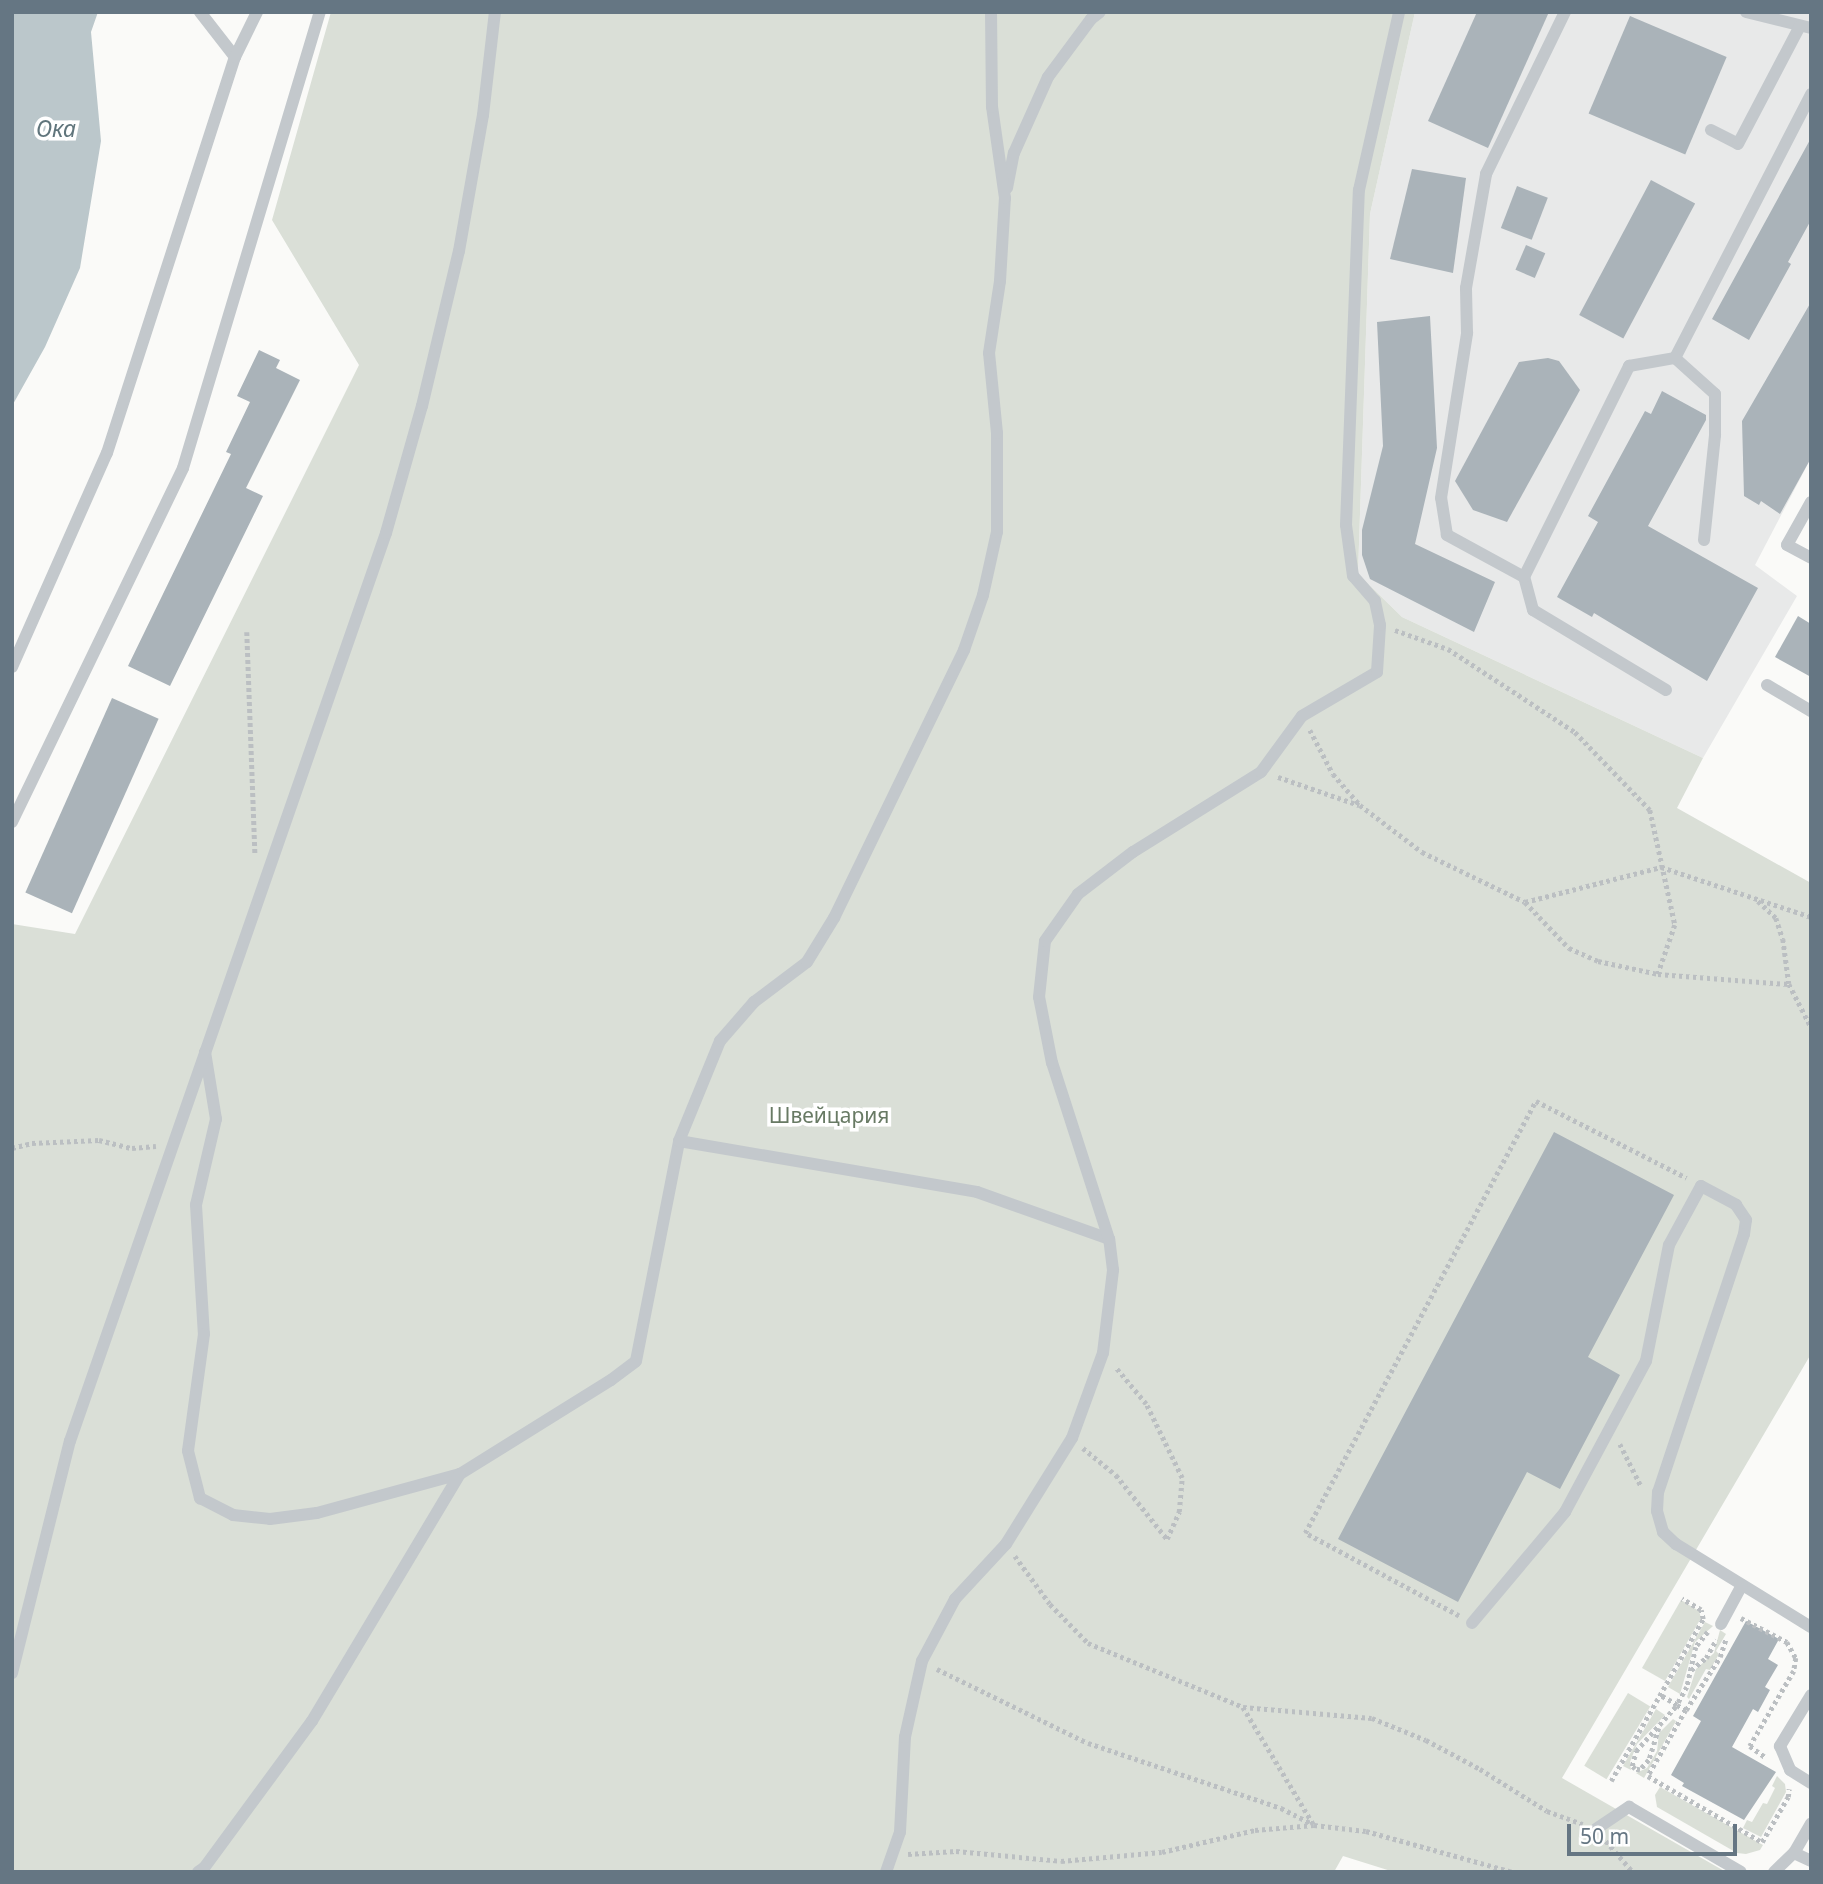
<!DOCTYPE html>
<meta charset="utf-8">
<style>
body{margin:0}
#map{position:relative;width:1823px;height:1884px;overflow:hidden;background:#fafaf8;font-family:"Noto Sans",sans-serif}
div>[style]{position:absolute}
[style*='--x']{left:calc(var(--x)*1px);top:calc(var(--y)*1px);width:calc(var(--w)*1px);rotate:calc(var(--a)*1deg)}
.built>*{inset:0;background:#e8e9e9}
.green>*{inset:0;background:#dadfd7;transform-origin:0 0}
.water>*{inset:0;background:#bbc7cb}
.building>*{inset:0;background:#aab3b9;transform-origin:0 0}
.path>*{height:4.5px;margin-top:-2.25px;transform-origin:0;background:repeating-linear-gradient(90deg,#bbbfc2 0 3.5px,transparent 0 7px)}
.lane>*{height:12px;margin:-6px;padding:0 6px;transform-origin:6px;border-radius:6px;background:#c3c8cc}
span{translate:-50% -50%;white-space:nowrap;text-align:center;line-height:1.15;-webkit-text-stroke:7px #fff;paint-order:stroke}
.park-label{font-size:21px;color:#687a64}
.water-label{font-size:23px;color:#60757c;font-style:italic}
.frame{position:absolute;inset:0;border:14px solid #657683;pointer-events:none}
.scale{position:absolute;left:1567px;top:1824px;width:170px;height:32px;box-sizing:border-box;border:4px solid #657683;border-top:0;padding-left:9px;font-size:21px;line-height:24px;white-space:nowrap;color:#657683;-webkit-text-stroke:5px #fff;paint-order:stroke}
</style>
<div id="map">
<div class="built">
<div style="clip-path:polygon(1415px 12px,1811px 12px,1811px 458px,1755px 565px,1797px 596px,1703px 758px,1402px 617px,1358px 574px,1370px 214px)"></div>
</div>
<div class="green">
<div style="clip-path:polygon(331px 12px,1415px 12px,1370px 214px,1358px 574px,1402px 617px,1703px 758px,1677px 808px,1811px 883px,1811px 1354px,1562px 1778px,1726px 1872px,1394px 1872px,1343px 1856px,1334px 1872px,12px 1872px,12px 924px,75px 934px,359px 365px,272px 220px)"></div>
<div style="clip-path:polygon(1681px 1600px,1699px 1611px,1701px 1618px,1665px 1681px,1642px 1668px)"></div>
<div style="clip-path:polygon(1705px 1622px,1713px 1626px,1695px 1642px,1680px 1694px,1668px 1687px)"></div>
<div style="clip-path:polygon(1720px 1630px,1726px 1634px,1716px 1651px,1719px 1654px,1710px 1670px,1706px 1669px,1689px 1699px,1687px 1697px,1696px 1669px,1714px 1653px)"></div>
<div style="left:1628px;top:1693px;width:26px;height:85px;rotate:31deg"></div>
<div style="clip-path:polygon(1656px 1709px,1665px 1715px,1637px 1744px,1630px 1762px,1631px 1770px,1623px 1766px)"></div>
<div style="clip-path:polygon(1673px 1719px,1676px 1721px,1644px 1778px,1636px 1773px,1647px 1768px,1657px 1751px,1659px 1733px)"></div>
<div style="clip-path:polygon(1777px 1776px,1785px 1784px,1786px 1792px,1761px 1837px,1743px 1828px,1747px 1820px,1752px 1822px,1763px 1803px,1767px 1804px,1775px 1788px,1772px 1786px)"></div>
<div style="clip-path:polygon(1660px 1787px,1763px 1845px,1760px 1850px,1746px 1854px,1737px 1853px,1657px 1807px,1655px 1795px)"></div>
</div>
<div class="water">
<div style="clip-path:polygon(12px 12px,98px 12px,91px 32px,101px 141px,80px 268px,45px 347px,12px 406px)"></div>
</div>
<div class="building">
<div style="clip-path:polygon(1477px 12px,1549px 12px,1488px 148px,1428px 121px)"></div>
<div style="left:1630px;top:16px;width:105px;height:106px;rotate:23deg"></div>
<div style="clip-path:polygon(1811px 138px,1811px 220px,1788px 262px,1791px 264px,1749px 340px,1712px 319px)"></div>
<div style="clip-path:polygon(1412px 169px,1466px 178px,1453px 273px,1390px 259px)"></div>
<div style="left:1651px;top:180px;width:50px;height:153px;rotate:28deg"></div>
<div style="left:1517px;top:186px;width:33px;height:45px;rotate:21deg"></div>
<div style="left:1526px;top:245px;width:21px;height:27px;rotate:23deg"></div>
<div style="clip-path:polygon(1811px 302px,1811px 458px,1780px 514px,1761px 501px,1759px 505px,1744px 496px,1742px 421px)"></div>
<div style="clip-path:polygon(1430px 316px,1437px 448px,1415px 544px,1495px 582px,1474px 632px,1370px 579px,1362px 555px,1362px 530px,1383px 446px,1377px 322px)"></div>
<div style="clip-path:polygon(259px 350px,280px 360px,276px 368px,300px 380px,246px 488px,263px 496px,170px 686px,128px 666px,231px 454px,226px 452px,250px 402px,237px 396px)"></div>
<div style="clip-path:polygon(1548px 358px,1559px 361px,1580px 390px,1507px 522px,1473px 510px,1455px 481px,1519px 362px)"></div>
<div style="clip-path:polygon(1662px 391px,1706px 415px,1706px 420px,1648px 526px,1758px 588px,1707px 681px,1594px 613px,1592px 617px,1557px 597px,1598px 522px,1588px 516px,1645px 411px,1651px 414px)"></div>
<div style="clip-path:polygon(1798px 616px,1811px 624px,1811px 677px,1775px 657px)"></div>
<div style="left:112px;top:698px;width:51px;height:213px;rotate:24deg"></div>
<div style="clip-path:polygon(1554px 1132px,1674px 1195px,1588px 1357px,1620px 1375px,1560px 1489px,1527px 1472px,1458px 1602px,1338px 1539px)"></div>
<div style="clip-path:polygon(1746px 1621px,1779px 1639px,1768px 1659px,1778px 1665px,1765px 1687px,1770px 1690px,1758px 1712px,1753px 1709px,1732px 1747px,1776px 1772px,1744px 1820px,1682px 1786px,1684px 1783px,1671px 1775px,1701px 1721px,1693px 1716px)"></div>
</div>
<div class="path">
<div style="--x:1395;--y:630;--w:56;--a:19.7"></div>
<div style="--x:1448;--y:649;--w:152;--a:33.2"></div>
<div style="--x:1575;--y:732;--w:108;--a:46.1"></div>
<div style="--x:1650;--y:810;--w:118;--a:77.7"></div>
<div style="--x:1675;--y:925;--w:52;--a:109.1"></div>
<div style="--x:247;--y:632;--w:221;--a:87.9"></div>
<div style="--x:1310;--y:730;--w:50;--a:62.4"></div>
<div style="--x:1333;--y:774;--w:41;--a:48.9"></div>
<div style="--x:1360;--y:805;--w:78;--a:37.2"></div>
<div style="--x:1422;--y:852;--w:114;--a:25.9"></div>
<div style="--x:1525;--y:902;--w:64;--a:46.3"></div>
<div style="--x:1569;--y:948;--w:32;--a:24"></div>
<div style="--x:1598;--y:961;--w:61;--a:12.2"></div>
<div style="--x:1658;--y:974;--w:131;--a:4.4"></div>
<div style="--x:1789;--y:984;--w:48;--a:62.9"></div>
<div style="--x:1278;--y:777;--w:86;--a:19.1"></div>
<div style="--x:1758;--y:901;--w:25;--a:43"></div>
<div style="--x:1776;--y:918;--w:22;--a:72"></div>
<div style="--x:1783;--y:939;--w:45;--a:82.4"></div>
<div style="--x:1525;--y:902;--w:140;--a:-14.4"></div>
<div style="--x:1661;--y:867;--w:158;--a:18.4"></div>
<div style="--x:12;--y:1148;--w:21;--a:-14"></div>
<div style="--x:32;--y:1143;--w:67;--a:-2.6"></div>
<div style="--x:99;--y:1140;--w:34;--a:14"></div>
<div style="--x:132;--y:1148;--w:24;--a:-5"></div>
<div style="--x:1620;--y:1444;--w:47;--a:63.4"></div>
<div style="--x:1083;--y:1448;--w:43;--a:39.3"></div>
<div style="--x:1116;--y:1475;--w:82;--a:51.4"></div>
<div style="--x:1167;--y:1539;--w:30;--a:-66"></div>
<div style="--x:1179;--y:1512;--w:34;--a:-85"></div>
<div style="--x:1182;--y:1478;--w:82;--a:-115.9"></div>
<div style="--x:1146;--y:1404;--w:47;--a:-129.8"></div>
<div style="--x:1015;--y:1556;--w:59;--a:53.9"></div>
<div style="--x:1050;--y:1604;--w:54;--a:45.7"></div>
<div style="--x:1088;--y:1643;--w:168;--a:22.4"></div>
<div style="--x:1243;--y:1707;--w:138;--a:59"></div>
<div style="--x:1459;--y:1616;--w:175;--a:-151.7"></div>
<div style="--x:1305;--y:1533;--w:490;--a:-61.9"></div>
<div style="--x:1536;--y:1101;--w:169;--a:27"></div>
<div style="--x:1741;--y:1618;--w:52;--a:27.6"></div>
<div style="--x:1787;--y:1642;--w:18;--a:61"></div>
<div style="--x:1796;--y:1658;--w:13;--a:99"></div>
<div style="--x:1794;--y:1671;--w:87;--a:120.4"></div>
<div style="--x:1750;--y:1746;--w:19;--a:36"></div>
<div style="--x:1708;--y:1632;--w:19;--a:129"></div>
<div style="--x:1696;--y:1647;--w:41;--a:102.7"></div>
<div style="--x:1687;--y:1687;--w:21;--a:119"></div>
<div style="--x:1677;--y:1705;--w:10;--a:29"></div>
<div style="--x:1686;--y:1710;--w:76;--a:119.9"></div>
<div style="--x:1648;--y:1776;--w:132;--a:30.1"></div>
<div style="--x:1762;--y:1842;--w:52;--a:-60"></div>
<div style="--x:1788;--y:1797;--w:8;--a:-83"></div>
<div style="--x:937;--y:1669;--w:168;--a:26.1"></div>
<div style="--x:1088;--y:1743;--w:204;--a:18.6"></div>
<div style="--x:1281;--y:1808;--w:36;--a:27"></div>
<div style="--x:1691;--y:1670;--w:19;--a:-39"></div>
<div style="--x:1706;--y:1658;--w:21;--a:-61"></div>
<div style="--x:1243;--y:1707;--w:129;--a:4.9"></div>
<div style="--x:1372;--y:1718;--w:58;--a:22.2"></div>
<div style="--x:1426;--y:1740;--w:61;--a:28.2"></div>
<div style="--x:1480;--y:1769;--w:79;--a:32.1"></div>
<div style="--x:1547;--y:1811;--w:38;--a:20"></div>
<div style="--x:1686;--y:1710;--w:63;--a:-57.3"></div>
<div style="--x:1720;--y:1657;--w:19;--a:-72"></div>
<div style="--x:1659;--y:1728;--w:34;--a:107"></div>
<div style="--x:1649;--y:1760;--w:13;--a:132"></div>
<div style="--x:1640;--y:1770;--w:5;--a:-169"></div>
<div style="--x:1635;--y:1769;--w:4;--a:-135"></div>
<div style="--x:1632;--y:1766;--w:16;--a:-75"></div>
<div style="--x:1636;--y:1751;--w:62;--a:-48.3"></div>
<div style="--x:1677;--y:1705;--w:20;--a:-150"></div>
<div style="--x:1611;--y:1781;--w:186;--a:-60.4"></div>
<div style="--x:1703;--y:1619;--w:9;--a:-103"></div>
<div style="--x:1701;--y:1610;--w:22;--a:-150"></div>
<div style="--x:1606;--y:1841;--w:41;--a:48.9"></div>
<div style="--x:908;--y:1854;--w:48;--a:-3.6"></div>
<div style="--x:956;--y:1851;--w:105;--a:5.4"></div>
<div style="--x:1061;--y:1861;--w:101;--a:-5.1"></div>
<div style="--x:1162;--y:1852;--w:96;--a:-13.3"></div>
<div style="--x:1255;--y:1830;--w:59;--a:-4.8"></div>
<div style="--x:1314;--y:1825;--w:52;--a:6.6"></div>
<div style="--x:1366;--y:1831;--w:153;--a:15.6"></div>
</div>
<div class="lane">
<div style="--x:200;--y:12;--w:57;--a:52.1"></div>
<div style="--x:1746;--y:12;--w:67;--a:13.8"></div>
<div style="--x:1711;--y:130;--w:30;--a:27"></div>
<div style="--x:1738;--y:144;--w:133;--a:-62.3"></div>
<div style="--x:1007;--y:188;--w:36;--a:-79"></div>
<div style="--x:1014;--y:153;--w:83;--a:-65.9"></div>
<div style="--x:1048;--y:77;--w:72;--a:-53.4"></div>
<div style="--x:1091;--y:19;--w:11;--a:-38"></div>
<div style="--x:1811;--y:502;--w:49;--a:119.2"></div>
<div style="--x:1787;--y:545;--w:27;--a:28"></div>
<div style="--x:1704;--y:540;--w:106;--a:-84"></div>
<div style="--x:1715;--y:435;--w:41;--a:-90"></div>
<div style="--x:1715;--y:394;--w:54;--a:-138"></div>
<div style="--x:1675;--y:358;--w:297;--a:-62.7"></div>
<div style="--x:1524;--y:577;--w:88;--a:-151.4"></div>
<div style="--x:1447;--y:535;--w:37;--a:-99"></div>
<div style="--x:1441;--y:498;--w:167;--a:-81"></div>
<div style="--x:1467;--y:333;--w:45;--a:-91.3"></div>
<div style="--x:1466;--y:288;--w:116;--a:-80"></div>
<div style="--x:1486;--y:174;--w:180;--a:-64"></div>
<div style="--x:12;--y:667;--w:234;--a:-66.1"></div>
<div style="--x:107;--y:453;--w:416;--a:-72.1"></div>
<div style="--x:235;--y:57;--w:50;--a:-63.9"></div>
<div style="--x:1767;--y:685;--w:51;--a:30.6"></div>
<div style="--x:1666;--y:690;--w:155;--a:-149"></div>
<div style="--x:1533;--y:610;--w:34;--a:-105"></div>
<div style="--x:1524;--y:577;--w:236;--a:-63.5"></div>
<div style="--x:1629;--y:366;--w:47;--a:-9.9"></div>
<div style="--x:12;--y:822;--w:393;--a:-64.2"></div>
<div style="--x:183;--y:468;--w:476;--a:-73.3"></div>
<div style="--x:205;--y:1052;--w:68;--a:80.7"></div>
<div style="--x:216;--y:1119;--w:88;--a:103.1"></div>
<div style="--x:196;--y:1205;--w:129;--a:86.5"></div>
<div style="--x:204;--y:1334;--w:118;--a:97.8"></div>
<div style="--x:188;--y:1451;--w:49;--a:75.7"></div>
<div style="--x:200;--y:1498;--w:37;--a:27"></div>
<div style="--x:233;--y:1515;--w:37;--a:6"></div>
<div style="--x:270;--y:1519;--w:47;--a:-7.3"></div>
<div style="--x:317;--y:1513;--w:148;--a:-15.3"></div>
<div style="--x:460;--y:1474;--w:178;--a:-31.9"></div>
<div style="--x:611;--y:1380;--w:31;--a:-37"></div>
<div style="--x:636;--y:1361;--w:224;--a:-78.9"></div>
<div style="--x:679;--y:1141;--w:108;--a:-67.7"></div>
<div style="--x:720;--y:1041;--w:52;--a:-48.9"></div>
<div style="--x:754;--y:1002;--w:66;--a:-37"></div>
<div style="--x:807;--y:962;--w:52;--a:-58.5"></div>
<div style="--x:834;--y:918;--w:298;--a:-64.1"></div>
<div style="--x:964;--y:650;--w:58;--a:-70.9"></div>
<div style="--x:983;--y:595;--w:65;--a:-77.5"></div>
<div style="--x:997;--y:532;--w:99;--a:-90"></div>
<div style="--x:997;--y:433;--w:80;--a:-95.7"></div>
<div style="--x:989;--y:353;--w:73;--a:-81.3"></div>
<div style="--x:1000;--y:281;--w:83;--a:-86.6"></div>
<div style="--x:1005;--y:198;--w:92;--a:-98.1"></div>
<div style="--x:992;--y:107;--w:95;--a:-90.6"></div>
<div style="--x:679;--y:1141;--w:302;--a:9.7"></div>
<div style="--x:977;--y:1192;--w:140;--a:19.6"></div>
<div style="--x:1472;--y:1623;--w:145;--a:-50"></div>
<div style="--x:1565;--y:1512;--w:171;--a:-61.8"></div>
<div style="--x:1646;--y:1361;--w:118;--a:-78.8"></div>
<div style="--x:1669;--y:1245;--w:67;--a:-61.5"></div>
<div style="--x:1701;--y:1186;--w:40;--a:28"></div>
<div style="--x:1736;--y:1205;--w:18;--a:56"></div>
<div style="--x:1746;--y:1220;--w:14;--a:98"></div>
<div style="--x:1744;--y:1234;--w:272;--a:108.4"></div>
<div style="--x:1658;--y:1492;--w:19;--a:93"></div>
<div style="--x:1657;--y:1511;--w:22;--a:74"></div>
<div style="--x:1663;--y:1532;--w:18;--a:43"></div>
<div style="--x:1676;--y:1544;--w:158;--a:31.6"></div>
<div style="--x:1721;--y:1624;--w:44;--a:-61.7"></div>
<div style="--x:12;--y:1673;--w:239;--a:-76"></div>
<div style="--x:70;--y:1441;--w:961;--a:-70.81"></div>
<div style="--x:386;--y:533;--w:132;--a:-74.2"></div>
<div style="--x:422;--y:406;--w:159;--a:-76.6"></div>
<div style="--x:459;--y:251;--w:138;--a:-80"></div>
<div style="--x:483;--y:115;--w:104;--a:-83.4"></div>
<div style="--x:1811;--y:1695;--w:60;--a:121.3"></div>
<div style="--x:1780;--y:1746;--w:26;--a:67"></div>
<div style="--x:1790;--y:1770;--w:25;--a:32"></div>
<div style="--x:1596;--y:1829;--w:40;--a:-34"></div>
<div style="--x:1629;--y:1807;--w:129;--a:30.1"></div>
<div style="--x:1794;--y:1853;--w:34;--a:-60"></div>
<div style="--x:198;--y:1872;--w:7;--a:-34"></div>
<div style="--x:204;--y:1868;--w:182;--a:-53.7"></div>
<div style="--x:312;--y:1721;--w:288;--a:-59.1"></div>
<div style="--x:886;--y:1872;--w:42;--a:-70.7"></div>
<div style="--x:900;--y:1832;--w:95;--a:-87"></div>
<div style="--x:905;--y:1737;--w:78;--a:-77.4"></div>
<div style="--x:922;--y:1661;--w:70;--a:-62"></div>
<div style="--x:955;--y:1599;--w:75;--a:-47.2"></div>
<div style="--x:1006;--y:1544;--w:125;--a:-58.1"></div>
<div style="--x:1072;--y:1438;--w:90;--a:-70"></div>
<div style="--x:1103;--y:1353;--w:84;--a:-83.1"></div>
<div style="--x:1113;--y:1270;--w:31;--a:-97"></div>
<div style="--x:1109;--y:1239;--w:185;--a:-107.9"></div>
<div style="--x:1052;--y:1063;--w:67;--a:-101.1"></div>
<div style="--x:1039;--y:997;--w:56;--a:-83.9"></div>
<div style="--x:1045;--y:941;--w:57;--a:-54.9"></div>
<div style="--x:1078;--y:894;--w:69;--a:-37.4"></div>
<div style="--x:1133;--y:852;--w:151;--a:-32"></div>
<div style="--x:1261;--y:772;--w:69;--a:-53.8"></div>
<div style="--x:1302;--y:716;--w:87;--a:-30.4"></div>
<div style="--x:1377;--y:672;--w:47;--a:-86.3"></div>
<div style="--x:1380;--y:625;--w:25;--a:-102"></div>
<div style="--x:1375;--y:601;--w:33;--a:-131"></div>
<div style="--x:1353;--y:576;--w:51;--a:-97.8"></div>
<div style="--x:1346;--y:525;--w:335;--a:-87.8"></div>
<div style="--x:1359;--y:190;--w:182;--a:-77.3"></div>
<div style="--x:1774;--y:1872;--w:28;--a:-44"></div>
<div style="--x:1794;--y:1853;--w:19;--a:25"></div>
</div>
<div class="park-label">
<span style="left:829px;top:1115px">Швейцария</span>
</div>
<div class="water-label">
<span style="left:56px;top:128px">Ока</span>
</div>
<div class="frame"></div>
<div class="scale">50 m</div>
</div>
